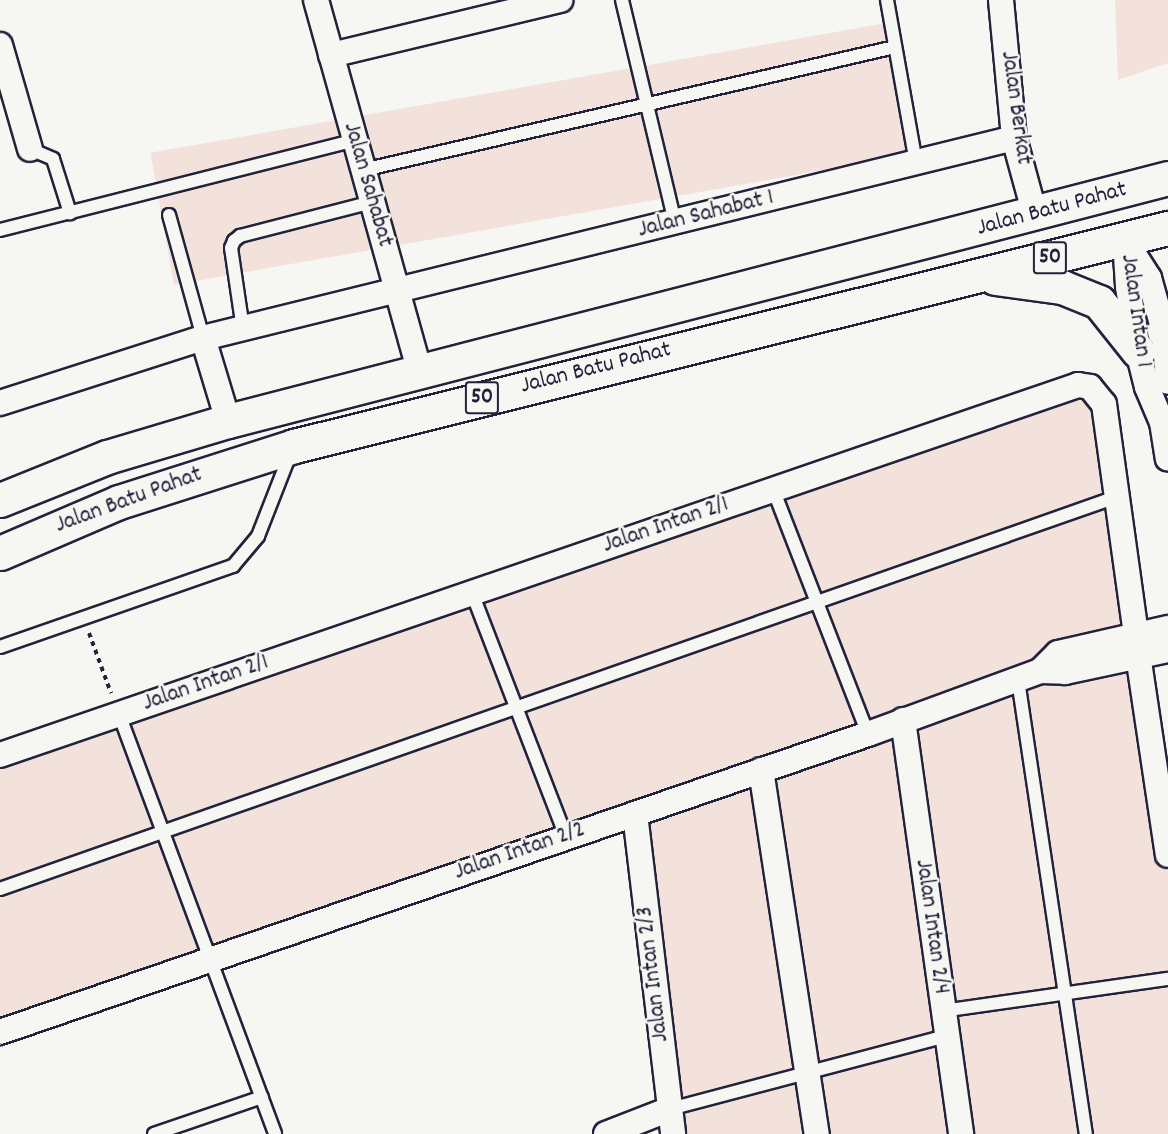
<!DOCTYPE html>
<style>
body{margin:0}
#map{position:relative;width:1168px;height:1134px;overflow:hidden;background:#f6f6f2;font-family:Dekko,sans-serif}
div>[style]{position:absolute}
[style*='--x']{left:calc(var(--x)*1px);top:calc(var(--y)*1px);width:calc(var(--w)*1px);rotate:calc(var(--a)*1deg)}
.built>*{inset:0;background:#f3e1dc;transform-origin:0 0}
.path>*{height:4px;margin-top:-2px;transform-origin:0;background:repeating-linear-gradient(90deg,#22223b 0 4.5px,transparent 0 9px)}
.roads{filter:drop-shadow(2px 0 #22223b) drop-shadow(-2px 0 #22223b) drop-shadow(0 2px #22223b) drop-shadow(0 -2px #22223b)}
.lane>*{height:12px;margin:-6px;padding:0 6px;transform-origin:6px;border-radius:6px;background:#f6f6f2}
.street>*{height:24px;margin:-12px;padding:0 12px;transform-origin:12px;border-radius:12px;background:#f6f6f2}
.highway>*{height:33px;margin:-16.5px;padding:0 16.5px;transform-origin:16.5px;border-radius:16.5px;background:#f6f6f2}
span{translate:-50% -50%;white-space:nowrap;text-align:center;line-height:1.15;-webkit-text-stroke:5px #f6f6f2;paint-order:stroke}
.shield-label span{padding:2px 4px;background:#f6f6f2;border:2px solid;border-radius:4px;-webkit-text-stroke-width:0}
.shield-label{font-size:22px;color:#22223b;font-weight:700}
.street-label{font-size:24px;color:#22223b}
</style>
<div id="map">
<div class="built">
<div style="clip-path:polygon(1115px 0,1168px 0,1168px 63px,1118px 80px)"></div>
<div style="left:898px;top:21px;width:134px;height:759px;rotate:80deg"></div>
<div style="clip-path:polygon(1081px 374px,1110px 389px,1168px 786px,1168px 1134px,664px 1134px,628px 828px,0 1041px,0 745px)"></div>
</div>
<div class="path">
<div style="--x:89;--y:633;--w:64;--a:69.9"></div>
</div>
<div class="roads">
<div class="lane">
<div style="--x:622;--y:0;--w:228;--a:76.6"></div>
<div style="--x:887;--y:0;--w:165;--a:79.9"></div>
<div style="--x:30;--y:149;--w:25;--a:23"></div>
<div style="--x:53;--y:159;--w:57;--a:72.5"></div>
<div style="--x:363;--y:170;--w:546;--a:-13.02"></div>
<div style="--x:169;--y:215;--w:128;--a:74.5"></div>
<div style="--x:0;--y:230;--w:366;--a:-14.2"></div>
<div style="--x:243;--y:329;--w:82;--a:-98.4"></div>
<div style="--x:231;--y:248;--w:8;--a:-67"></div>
<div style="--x:234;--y:241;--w:8;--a:-40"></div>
<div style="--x:240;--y:236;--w:136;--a:-14.4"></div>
<div style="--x:773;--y:489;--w:263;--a:68.8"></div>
<div style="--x:472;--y:593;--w:261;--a:68.9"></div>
<div style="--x:0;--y:647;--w:247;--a:-19.2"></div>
<div style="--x:233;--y:566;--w:39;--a:-50"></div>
<div style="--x:258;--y:536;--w:90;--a:-68.6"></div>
<div style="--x:1018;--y:680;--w:459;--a:81.5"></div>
<div style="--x:119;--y:714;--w:448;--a:69.6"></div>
<div style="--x:0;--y:889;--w:1183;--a:-19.35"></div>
<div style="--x:942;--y:1011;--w:228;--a:-8.1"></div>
<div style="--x:670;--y:1109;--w:286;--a:-14.8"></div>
<div style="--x:154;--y:1134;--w:114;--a:-18.9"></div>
</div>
<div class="street">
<div style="--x:316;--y:0;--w:383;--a:74.4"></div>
<div style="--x:1001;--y:0;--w:139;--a:84.6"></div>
<div style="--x:1014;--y:138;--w:80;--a:74.7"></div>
<div style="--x:0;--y:45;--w:108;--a:73.9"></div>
<div style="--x:331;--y:55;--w:236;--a:-13.5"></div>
<div style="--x:1125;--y:240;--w:47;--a:86.3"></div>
<div style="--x:1128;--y:287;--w:65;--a:81.1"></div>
<div style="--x:1138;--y:351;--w:37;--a:76"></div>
<div style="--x:1147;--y:387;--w:38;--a:67"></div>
<div style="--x:1162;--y:422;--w:37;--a:81"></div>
<div style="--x:1126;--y:242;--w:43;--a:57.4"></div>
<div style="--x:1149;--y:278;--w:55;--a:74.2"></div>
<div style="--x:1164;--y:331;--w:51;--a:85.5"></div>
<div style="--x:203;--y:338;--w:87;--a:73.2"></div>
<div style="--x:0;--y:403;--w:213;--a:-17.8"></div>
<div style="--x:203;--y:338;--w:835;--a:-13.85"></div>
<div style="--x:1138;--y:655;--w:202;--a:81.5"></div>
<div style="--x:1040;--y:671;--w:25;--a:2"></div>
<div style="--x:1065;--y:672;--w:105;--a:-12.1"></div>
<div style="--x:903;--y:720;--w:418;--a:82"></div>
<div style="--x:0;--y:755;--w:1140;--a:-18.94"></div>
<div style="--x:1078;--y:385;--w:12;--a:9"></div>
<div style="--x:1090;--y:387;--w:22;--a:51"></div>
<div style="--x:1104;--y:404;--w:233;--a:82.1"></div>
<div style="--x:761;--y:770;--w:368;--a:81.3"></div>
<div style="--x:635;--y:814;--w:322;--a:83.2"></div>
<div style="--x:0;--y:1032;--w:918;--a:-18.95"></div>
<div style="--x:868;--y:734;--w:183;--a:-20.1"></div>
<div style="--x:1040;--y:671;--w:25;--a:-45"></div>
<div style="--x:1058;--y:653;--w:113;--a:-12.8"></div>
<div style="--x:606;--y:1134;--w:69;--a:-21.3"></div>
</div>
<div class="highway">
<div style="--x:995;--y:278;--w:68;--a:7.7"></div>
<div style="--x:1062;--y:287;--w:40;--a:22"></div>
<div style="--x:1099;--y:302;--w:63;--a:51.5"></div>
<div style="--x:1164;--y:331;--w:11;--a:-68"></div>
<div style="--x:0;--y:500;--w:115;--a:-21.9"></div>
<div style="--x:107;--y:457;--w:126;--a:-16.6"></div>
<div style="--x:228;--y:421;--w:971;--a:-14.49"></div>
<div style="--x:0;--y:553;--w:129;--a:-23.2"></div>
<div style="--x:119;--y:502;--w:184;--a:-17.7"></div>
<div style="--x:294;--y:446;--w:901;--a:-14.01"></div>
</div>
</div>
<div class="shield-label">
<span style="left:1050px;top:258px">50</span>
<span style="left:482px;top:398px">50</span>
</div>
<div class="street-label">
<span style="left:1015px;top:108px;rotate:82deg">Jalan Berkat</span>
<span style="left:367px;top:185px;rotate:74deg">Jalan Sahabat</span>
<span style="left:1052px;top:210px;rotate:-15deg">Jalan Batu Pahat</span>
<span style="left:706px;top:215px;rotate:-14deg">Jalan Sahabat 1</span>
<span style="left:1135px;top:311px;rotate:82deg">Jalan Intan 1</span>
<span style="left:596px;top:369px;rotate:-14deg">Jalan Batu Pahat</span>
<span style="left:129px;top:501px;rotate:-20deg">Jalan Batu Pahat</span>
<span style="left:666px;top:526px;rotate:-19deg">Jalan Intan 2/1</span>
<span style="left:206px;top:684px;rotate:-19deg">Jalan Intan 2/1</span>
<span style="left:520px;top:852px;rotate:-19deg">Jalan Intan 2/2</span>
<span style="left:931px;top:927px;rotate:82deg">Jalan Intan 2/4</span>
<span style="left:654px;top:974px;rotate:-97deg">Jalan Intan 2/3</span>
</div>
</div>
